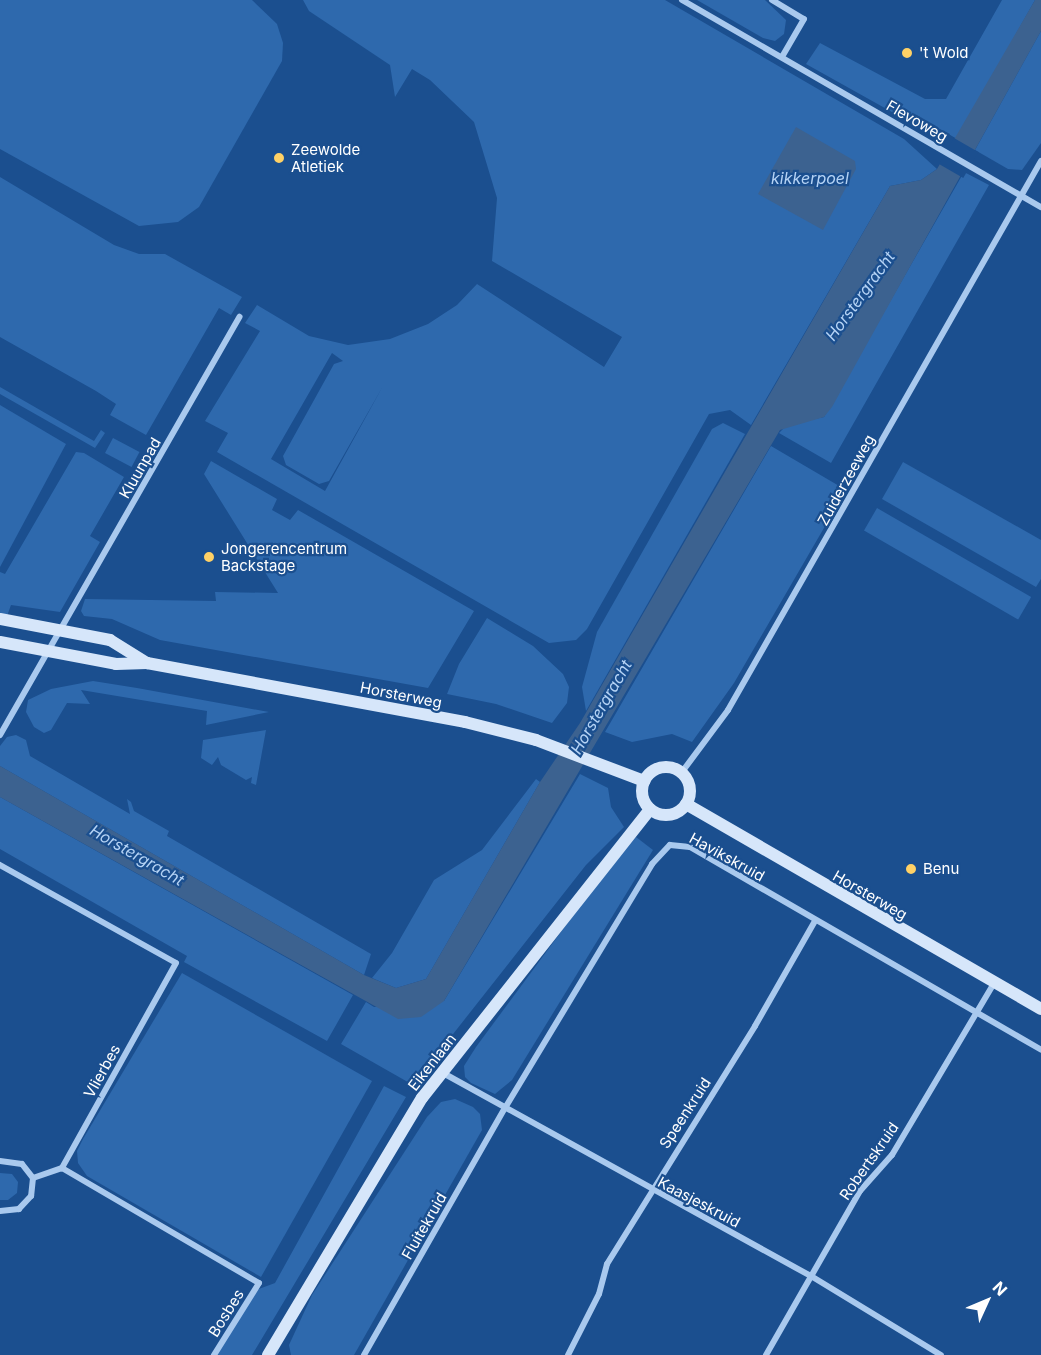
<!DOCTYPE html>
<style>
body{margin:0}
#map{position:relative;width:1041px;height:1355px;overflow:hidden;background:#1b4f8f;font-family:Inter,sans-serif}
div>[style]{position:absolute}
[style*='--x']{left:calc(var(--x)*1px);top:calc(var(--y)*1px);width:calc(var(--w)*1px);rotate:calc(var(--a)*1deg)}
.green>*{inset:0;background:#2e69ad;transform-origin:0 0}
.water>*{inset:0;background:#3c6290}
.pier>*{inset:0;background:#1b4f8f;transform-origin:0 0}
.street>*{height:6px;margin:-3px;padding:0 3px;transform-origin:3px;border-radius:3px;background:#a9c9ee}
.secondary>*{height:12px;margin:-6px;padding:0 6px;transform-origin:6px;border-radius:6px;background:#d6e6fa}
.secondary>.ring{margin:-6px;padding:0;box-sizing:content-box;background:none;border:12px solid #d6e6fa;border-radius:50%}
.dots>*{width:16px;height:16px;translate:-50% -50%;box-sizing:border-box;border:3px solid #1b4f8f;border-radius:50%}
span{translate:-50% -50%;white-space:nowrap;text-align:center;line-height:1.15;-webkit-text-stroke:4.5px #1b4f8f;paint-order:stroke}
.poi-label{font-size:15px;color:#fff}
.left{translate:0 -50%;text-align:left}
.street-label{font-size:15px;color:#fff}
.water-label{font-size:16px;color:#b5d3f5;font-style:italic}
.north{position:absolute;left:957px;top:1271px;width:60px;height:60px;-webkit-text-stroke:4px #1b4f8f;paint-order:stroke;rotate:46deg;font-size:16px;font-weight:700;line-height:24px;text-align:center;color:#fff}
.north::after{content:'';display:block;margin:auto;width:21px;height:27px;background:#fff;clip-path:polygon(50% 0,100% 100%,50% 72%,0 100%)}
</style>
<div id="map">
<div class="green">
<div style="clip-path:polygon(0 0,252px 0,277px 24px,283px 43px,282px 61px,199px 207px,178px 222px,139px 226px,0 149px)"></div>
<div style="clip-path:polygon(evenodd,303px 0,665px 0,904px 139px,937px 169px,921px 180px,890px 186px,751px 425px,730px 410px,709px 414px,587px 629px,576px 640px,549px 643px,217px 452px,228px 433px,205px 421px,260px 331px,245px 323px,257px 305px,309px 336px,348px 345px,390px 339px,428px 324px,457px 305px,477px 284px,604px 367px,622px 337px,492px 261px,497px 198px,474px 122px,430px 80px,412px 69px,395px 97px,390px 65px,309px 11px,303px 0,332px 353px,343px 361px,334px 364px,283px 456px,286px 465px,319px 484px,329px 481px,383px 386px,325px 491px,271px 459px,332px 353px)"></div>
<div style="clip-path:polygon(697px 0,765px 0,786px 20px,784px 34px,775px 41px,763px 38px)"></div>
<div style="clip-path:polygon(1002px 0,1035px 0,957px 139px,940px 129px,917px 126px,806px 64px,820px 43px,925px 99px,946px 99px)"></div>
<div style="clip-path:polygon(1041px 31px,1041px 143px,1022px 170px,1008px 169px,975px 150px)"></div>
<div style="clip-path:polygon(964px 172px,989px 185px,831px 463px,779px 433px,787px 425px,824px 417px)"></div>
<div style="clip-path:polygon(0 177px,114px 245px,139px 254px,165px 254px,242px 297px,231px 315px,219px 308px,146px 435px,110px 415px,116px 404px,96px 391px,0 337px)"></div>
<div style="clip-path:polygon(0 387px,94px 441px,101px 430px,105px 433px,95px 448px,0 394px)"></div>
<div style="clip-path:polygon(0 405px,66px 444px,0 567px)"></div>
<div style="clip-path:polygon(723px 423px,745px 434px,586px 711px,582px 687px,597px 632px,712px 429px)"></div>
<div style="left:113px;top:438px;width:30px;height:17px;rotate:28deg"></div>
<div style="clip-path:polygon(771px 446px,846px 490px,734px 683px,692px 742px,672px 734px,632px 742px,605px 732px)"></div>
<div style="clip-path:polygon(76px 452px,84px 453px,124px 477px,90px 536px,100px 542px,60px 612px,11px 605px,7px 616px,0 614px,0 572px,5px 574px)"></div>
<div style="clip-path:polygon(211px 461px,277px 499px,272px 510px,290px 520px,298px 510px,474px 611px,428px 688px,160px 640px,112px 619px,84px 616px,81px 611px,85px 599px,216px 601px,215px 592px,278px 593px,204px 474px)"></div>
<div style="clip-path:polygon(903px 462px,1041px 540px,1041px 579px,1036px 587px,882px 499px)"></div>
<div style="left:877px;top:508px;width:178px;height:26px;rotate:30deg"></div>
<div style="clip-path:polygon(487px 618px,533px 646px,563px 674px,569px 687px,567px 703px,552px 723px,496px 704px,447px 694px,459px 664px)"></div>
<div style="clip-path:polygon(93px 681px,137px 688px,269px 712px,206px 725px,207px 711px,81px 690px,90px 704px,67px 703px,51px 730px,44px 733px,34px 727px,26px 712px,28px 700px,51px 689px)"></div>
<div style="clip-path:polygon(266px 730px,256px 785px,251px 783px,252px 777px,246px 780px,221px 765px,218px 757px,212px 765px,201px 758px,203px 740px)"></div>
<div style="clip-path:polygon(16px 735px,26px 740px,30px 756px,130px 814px,127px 799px,131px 802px,134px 811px,169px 831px,167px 836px,371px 954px,364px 975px,0 766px,0 746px,7px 737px)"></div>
<div style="clip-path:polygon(580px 774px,608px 788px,611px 807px,624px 827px,586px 865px,413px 1085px,341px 1044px,366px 1002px,374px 1007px,444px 1001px)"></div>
<div style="clip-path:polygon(536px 779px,540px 782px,426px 979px,396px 988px,372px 978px,392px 953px,434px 880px,482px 850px)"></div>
<div style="clip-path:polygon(0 797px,353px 995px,327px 1041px,184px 962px,187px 956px,0 849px)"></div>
<div style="clip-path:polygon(636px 837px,653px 850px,512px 1080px,495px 1094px,471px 1083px,465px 1077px,464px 1066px,476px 1047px,597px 883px)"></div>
<div style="clip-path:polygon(182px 973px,372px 1081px,261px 1277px,87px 1176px,78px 1163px,77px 1151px,83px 1139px)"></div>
<div style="clip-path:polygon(384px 1086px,406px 1097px,252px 1355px,217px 1355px,253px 1291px,275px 1283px)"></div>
<div style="clip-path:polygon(455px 1099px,473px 1107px,480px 1114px,482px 1130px,354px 1355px,291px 1355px,289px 1345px,312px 1295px,427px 1117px,441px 1102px)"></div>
<div style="clip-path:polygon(0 1173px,12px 1174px,18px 1182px,17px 1193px,8px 1200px,0 1200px)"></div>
</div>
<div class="water">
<div style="clip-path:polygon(1035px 0,1041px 0,1041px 31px,832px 407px,824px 417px,780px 430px,444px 1001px,421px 1017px,398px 1019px,0 797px,0 766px,364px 975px,396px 988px,426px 979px,540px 782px,580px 723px,890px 186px,921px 180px,937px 169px)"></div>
<div style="clip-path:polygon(796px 127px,855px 161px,856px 169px,823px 230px,758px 194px)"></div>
</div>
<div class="pier">
<div style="left:954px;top:138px;width:28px;height:30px;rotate:30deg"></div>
</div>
<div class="street">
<div style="--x:682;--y:0;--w:414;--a:30"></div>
<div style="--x:772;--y:0;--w:37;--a:31"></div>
<div style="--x:804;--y:19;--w:44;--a:120.1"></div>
<div style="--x:0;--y:735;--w:482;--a:-60.2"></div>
<div style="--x:682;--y:772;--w:77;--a:-53.4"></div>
<div style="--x:728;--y:710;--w:632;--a:-60.31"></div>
<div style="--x:0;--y:865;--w:201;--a:29.1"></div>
<div style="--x:176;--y:963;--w:235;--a:119.1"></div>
<div style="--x:62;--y:1168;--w:228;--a:30.3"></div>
<div style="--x:259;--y:1283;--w:85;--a:122"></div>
<div style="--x:443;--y:1073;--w:420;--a:28.9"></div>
<div style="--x:811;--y:1276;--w:152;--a:31.3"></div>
<div style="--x:0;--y:1161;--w:22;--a:8"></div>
<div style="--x:22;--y:1164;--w:18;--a:52"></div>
<div style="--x:33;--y:1178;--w:18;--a:96"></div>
<div style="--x:31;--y:1196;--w:18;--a:133"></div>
<div style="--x:19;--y:1209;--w:19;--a:174"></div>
<div style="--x:33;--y:1178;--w:31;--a:-19"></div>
<div style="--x:364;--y:1355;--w:284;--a:-60.3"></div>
<div style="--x:505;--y:1108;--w:285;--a:-58.9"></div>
<div style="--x:652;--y:864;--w:26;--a:-47"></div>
<div style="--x:670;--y:845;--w:20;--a:6"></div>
<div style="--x:690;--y:847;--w:405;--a:30"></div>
<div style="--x:568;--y:1355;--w:68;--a:-63.1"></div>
<div style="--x:599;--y:1294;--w:31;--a:-75"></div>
<div style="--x:607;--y:1264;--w:280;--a:-58.1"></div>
<div style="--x:755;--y:1026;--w:121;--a:-60.3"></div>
<div style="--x:766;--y:1355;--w:189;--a:-60.2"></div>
<div style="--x:860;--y:1191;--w:48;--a:-48.4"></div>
<div style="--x:892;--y:1155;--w:200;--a:-59.3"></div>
</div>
<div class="secondary">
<div style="--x:0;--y:619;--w:112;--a:10.8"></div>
<div style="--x:110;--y:640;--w:44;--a:31.9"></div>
<div style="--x:0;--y:642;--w:118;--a:10.7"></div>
<div style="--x:116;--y:664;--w:31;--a:-2"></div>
<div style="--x:147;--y:663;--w:323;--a:10.5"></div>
<div style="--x:465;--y:722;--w:73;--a:14.2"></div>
<div style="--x:536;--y:740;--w:116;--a:20.8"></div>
<div class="ring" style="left:642px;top:767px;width:36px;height:36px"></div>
<div style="--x:686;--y:804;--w:410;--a:30"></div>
<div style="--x:268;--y:1355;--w:300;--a:-59.1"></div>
<div style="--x:422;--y:1098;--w:368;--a:-51.7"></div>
</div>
<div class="dots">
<div style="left:907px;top:53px;background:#ffd166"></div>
<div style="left:279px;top:158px;background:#ffd166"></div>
<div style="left:209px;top:557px;background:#ffd166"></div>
<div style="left:911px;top:869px;background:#ffd166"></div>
</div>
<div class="poi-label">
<span class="left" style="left:919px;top:53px">'t Wold</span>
<span class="left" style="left:291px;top:158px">Zeewolde<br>Atletiek</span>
<span class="left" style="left:221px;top:557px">Jongerencentrum<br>Backstage</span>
<span class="left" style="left:923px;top:869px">Benu</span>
</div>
<div class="street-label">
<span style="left:917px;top:121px;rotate:30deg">Flevoweg</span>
<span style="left:140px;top:468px;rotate:-60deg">Kluunpad</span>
<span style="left:846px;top:480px;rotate:-61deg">Zuiderzeeweg</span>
<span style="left:401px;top:695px;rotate:11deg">Horsterweg</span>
<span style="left:727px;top:857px;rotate:29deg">Havikskruid</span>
<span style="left:870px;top:895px;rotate:30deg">Horsterweg</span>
<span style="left:432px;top:1062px;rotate:-52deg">Eikenlaan</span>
<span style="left:102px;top:1071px;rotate:-61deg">Vlierbes</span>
<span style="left:685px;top:1113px;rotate:-57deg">Speenkruid</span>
<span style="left:869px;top:1161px;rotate:-55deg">Robertskruid</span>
<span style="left:699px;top:1202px;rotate:28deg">Kaasjeskruid</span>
<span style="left:424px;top:1226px;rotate:-60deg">Fluitekruid</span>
<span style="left:226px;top:1313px;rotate:-58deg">Bosbes</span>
</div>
<div class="water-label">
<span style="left:810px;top:178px">kikkerpoel</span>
<span style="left:860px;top:296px;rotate:-54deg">Horstergracht</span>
<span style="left:601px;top:707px;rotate:-60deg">Horstergracht</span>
<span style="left:137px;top:855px;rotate:30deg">Horstergracht</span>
</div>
<div class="north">N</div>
</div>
